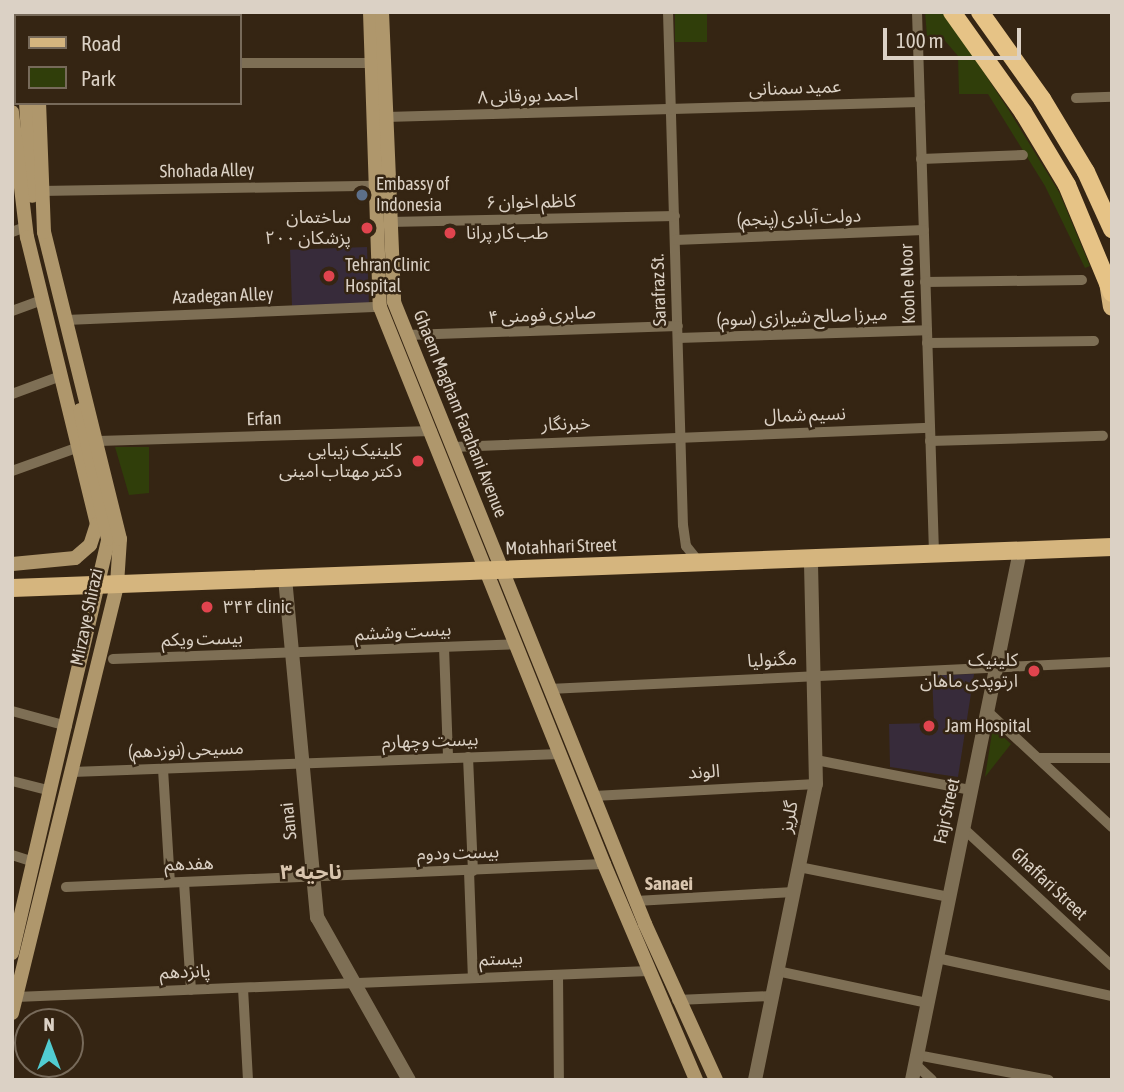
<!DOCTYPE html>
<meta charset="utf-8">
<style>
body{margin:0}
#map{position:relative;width:1124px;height:1092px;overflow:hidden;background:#352513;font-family:"Asap Condensed","Noto Sans Arabic",sans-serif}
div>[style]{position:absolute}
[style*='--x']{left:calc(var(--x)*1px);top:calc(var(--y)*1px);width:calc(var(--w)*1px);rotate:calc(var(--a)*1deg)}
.medical>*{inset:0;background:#372b3a;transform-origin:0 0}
.green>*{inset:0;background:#303e0a;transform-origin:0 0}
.minor>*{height:10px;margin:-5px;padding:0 5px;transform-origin:5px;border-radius:5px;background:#7e6f55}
.tertiary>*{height:14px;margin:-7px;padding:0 7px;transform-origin:7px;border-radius:7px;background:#7e6f55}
.secondary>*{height:14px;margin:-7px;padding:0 7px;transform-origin:7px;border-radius:7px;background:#af976c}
.primary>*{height:18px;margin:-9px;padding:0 9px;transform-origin:9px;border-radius:9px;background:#d5b57e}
.trunk>*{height:18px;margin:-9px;padding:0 9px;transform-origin:9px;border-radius:9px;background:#e6c386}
.dots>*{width:19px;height:19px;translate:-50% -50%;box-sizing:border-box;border:4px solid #352513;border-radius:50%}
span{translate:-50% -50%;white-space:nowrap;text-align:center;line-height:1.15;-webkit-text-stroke:5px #352513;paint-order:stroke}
.street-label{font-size:18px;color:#dbd1c5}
.poi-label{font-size:18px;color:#dbd1c5}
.left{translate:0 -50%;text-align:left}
.right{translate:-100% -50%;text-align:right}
.neighbourhood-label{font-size:19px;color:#d9c5ae;font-weight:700}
.quarter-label{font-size:21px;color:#d9c5ae;font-weight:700}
.frame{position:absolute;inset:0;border:14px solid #dbd1c5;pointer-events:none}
.legend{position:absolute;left:14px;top:14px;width:228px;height:91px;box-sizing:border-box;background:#352513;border:2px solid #776a5a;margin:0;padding:9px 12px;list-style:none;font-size:21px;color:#dbd1c5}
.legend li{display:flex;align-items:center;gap:14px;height:35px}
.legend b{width:35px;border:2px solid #776a5a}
.north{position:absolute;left:14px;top:1008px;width:70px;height:70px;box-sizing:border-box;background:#352513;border:2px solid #776a5a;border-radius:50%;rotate:0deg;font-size:19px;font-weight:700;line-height:28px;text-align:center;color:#dbd1c5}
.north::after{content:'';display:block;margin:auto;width:24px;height:32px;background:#51ccd1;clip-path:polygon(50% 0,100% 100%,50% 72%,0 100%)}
.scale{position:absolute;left:883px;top:28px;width:138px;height:32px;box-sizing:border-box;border:4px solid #dbd1c5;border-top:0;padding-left:9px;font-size:21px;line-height:24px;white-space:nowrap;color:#dbd1c5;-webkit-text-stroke:5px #352513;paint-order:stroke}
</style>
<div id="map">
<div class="medical">
<div style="left:367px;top:247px;width:56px;height:77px;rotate:88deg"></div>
<div style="clip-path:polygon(974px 674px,958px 777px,890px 767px,889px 724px,934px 723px,932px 675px)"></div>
</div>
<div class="green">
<div style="left:675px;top:12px;width:32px;height:30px"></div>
<div style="clip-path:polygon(925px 12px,944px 12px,1008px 109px,1059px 192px,1090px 266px,1085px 268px,1045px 186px,988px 94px,959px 94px,958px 56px,940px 35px,927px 36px)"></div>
<div style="clip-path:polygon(115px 447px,149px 447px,149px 493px,129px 495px)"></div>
<div style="clip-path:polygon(993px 727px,1011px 744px,985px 777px)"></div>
</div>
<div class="minor">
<div style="--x:668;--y:12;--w:513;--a:88.33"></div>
<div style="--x:683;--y:525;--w:21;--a:82"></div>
<div style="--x:686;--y:546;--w:21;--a:51"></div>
<div style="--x:917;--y:12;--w:542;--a:88.2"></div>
<div style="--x:240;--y:63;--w:132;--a:0"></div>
<div style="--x:1076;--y:98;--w:36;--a:-2"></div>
<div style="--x:386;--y:117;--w:534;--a:-1.61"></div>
<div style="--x:921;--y:159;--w:102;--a:-2.2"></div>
<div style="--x:40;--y:191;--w:335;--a:-0.9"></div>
<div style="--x:389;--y:222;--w:286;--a:-1.2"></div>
<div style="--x:12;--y:232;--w:14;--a:-21"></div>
<div style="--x:675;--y:240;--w:249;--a:-2.3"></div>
<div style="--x:925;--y:282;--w:157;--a:-0.7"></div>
<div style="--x:12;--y:311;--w:32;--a:-20"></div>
<div style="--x:66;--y:320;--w:314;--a:-2.4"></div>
<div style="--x:408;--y:335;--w:270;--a:-1.9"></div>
<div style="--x:678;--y:338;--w:249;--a:-1.8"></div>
<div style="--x:927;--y:343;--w:167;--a:-0.7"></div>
<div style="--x:12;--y:394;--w:52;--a:-20.2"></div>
<div style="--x:98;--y:441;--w:334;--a:-1.7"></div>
<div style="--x:930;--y:441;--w:173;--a:-1.7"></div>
<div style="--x:453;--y:447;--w:477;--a:-2.3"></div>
<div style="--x:12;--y:471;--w:71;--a:-19.7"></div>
<div style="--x:444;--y:647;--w:111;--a:87.9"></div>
<div style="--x:113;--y:659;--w:403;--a:-2.1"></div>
<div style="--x:549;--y:689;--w:564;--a:-2.75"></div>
<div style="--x:12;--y:711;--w:57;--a:15.3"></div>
<div style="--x:987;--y:711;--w:171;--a:42.9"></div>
<div style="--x:468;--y:757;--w:114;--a:87.5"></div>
<div style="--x:1038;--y:758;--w:74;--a:0"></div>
<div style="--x:816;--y:760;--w:158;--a:11"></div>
<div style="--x:163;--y:769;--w:113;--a:86.5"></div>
<div style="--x:72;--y:772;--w:488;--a:-2.1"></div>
<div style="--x:12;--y:781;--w:40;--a:14.4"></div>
<div style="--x:594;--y:796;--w:222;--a:-3.1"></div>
<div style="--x:963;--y:828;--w:203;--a:42.8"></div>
<div style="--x:12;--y:855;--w:23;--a:18"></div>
<div style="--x:799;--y:867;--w:153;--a:11.3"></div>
<div style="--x:469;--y:871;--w:107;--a:87.9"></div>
<div style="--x:184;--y:882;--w:108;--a:86.3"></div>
<div style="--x:66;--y:887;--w:538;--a:-2.45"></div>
<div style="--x:636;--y:901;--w:158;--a:-3.3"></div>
<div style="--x:937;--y:958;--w:179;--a:12.3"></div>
<div style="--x:777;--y:971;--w:153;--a:12"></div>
<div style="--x:558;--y:975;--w:105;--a:89.5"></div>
<div style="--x:243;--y:988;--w:92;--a:86.9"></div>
<div style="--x:16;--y:997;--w:633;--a:-2.36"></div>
<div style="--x:677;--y:1000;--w:95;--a:-2.4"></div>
<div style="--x:917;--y:1055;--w:134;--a:10.7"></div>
<div style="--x:915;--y:1064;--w:23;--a:43"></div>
</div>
<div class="tertiary">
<div style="--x:285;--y:578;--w:341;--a:84.6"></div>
<div style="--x:317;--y:917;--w:187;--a:60.6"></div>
<div style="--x:755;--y:1080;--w:302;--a:-78.4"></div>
<div style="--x:816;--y:784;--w:226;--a:-91.3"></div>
<div style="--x:912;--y:1080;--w:540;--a:-78.46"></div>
</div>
<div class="secondary">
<div style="--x:25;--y:12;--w:4;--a:90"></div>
<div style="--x:370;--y:12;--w:295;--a:88.1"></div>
<div style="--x:380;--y:307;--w:600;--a:68.09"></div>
<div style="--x:604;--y:864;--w:235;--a:66.9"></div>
<div style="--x:382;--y:12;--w:290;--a:87.6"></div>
<div style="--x:394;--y:302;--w:671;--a:68.02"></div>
<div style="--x:645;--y:924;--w:171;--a:65.5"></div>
<div style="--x:39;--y:16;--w:4;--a:-90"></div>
<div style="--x:26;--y:103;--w:93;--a:86.3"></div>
<div style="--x:12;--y:112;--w:126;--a:83.2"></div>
<div style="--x:27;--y:237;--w:295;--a:76.3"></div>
<div style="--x:97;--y:524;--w:22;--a:108"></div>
<div style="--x:90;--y:545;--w:20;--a:139"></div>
<div style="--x:75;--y:558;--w:63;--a:174.6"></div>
<div style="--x:12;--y:953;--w:425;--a:-76.9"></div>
<div style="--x:108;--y:539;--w:132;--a:-102.2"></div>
<div style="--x:12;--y:1013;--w:442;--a:-76.2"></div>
<div style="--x:117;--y:584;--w:45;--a:-86.2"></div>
<div style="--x:120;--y:539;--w:316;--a:-103.9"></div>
<div style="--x:44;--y:232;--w:129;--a:-92.2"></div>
</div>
<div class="primary">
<div style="--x:1108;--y:282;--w:25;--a:81"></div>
<div style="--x:12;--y:588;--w:1101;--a:-2.13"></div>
</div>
<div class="trunk">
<div style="--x:952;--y:12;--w:123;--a:54.6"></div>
<div style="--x:1023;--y:112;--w:85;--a:58.9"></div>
<div style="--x:1067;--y:185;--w:117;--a:67.4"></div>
<div style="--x:980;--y:12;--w:107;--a:54.5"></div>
<div style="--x:1042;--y:99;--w:85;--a:58.9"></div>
<div style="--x:1086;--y:172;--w:63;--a:65.5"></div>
</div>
<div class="dots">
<div style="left:362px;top:195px;background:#5c6f8a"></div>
<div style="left:367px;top:228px;background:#e0444e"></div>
<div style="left:450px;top:233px;background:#e0444e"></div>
<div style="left:329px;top:276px;background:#e0444e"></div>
<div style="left:418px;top:461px;background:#e0444e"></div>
<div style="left:207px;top:607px;background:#e0444e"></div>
<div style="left:1034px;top:671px;background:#e0444e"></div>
<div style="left:929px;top:726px;background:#e0444e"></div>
</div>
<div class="street-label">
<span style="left:795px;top:88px;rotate:-2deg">عمید سمنانی</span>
<span style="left:528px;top:96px;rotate:-2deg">احمد بورقانی ۸</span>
<span style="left:207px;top:171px;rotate:-1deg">Shohada Alley</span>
<span style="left:531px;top:202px;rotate:-1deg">کاظم اخوان ۶</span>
<span style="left:799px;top:218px;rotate:-2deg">دولت آبادی (پنجم)</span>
<span style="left:908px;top:284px;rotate:-92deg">Kooh e Noor</span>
<span style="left:659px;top:290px;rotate:-92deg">Sarafraz St.</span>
<span style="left:223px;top:296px;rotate:-2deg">Azadegan Alley</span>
<span style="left:542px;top:315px;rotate:-3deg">صابری فومنی ۴</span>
<span style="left:802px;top:317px;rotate:-2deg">میرزا صالح شیرازی (سوم)</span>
<span style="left:460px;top:414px;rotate:68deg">Ghaem Magham Farahani Avenue</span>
<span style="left:805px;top:415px;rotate:-2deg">نسیم شمال</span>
<span style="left:264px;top:419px;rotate:-2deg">Erfan</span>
<span style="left:566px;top:424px;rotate:-2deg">خبرنگار</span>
<span style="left:561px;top:547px;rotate:-2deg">Motahhari Street</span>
<span style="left:87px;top:617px;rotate:-78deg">Mirzaye Shirazi</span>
<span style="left:403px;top:632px;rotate:-3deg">بیست وششم</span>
<span style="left:202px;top:639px;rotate:-2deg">بیست ویکم</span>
<span style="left:772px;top:660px;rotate:-3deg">مگنولیا</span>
<span style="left:430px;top:741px;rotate:-2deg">بیست وچهارم</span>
<span style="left:186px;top:750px;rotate:-2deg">مسیحی (نوزدهم)</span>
<span style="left:704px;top:772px;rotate:-3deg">الوند</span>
<span style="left:947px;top:811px;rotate:-78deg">Fajr Street</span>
<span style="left:789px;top:817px;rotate:-78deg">گلریز</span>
<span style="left:289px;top:821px;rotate:-96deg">Sanai</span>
<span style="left:458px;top:853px;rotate:-2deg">بیست ودوم</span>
<span style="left:189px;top:864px;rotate:-2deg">هفدهم</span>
<span style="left:1049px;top:884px;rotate:43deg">Ghaffari Street</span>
<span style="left:501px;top:959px;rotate:-2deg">بیستم</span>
<span style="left:185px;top:972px;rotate:-2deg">پانزدهم</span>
</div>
<div class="poi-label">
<span class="left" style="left:376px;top:195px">Embassy of<br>Indonesia</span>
<span class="right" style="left:351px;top:228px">ساختمان<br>پزشکان ۲۰۰</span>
<span class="left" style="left:466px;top:233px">طب کار پرانا</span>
<span class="left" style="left:345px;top:276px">Tehran Clinic<br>Hospital</span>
<span class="right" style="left:402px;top:461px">کلینیک زیبایی<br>دکتر مهتاب امینی</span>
<span class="left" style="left:223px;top:607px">۳۴۴ clinic</span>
<span class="right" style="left:1018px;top:671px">کلینیک<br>ارتوپدی ماهان</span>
<span class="left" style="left:945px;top:726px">Jam Hospital</span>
</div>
<div class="neighbourhood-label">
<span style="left:669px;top:884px">Sanaei</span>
</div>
<div class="quarter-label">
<span style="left:311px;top:871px">ناحیه ۳</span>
</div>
<div class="frame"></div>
<ul class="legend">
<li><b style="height:9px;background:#d5b57e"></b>Road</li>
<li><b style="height:19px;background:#303e0a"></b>Park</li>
</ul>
<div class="north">N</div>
<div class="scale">100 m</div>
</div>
